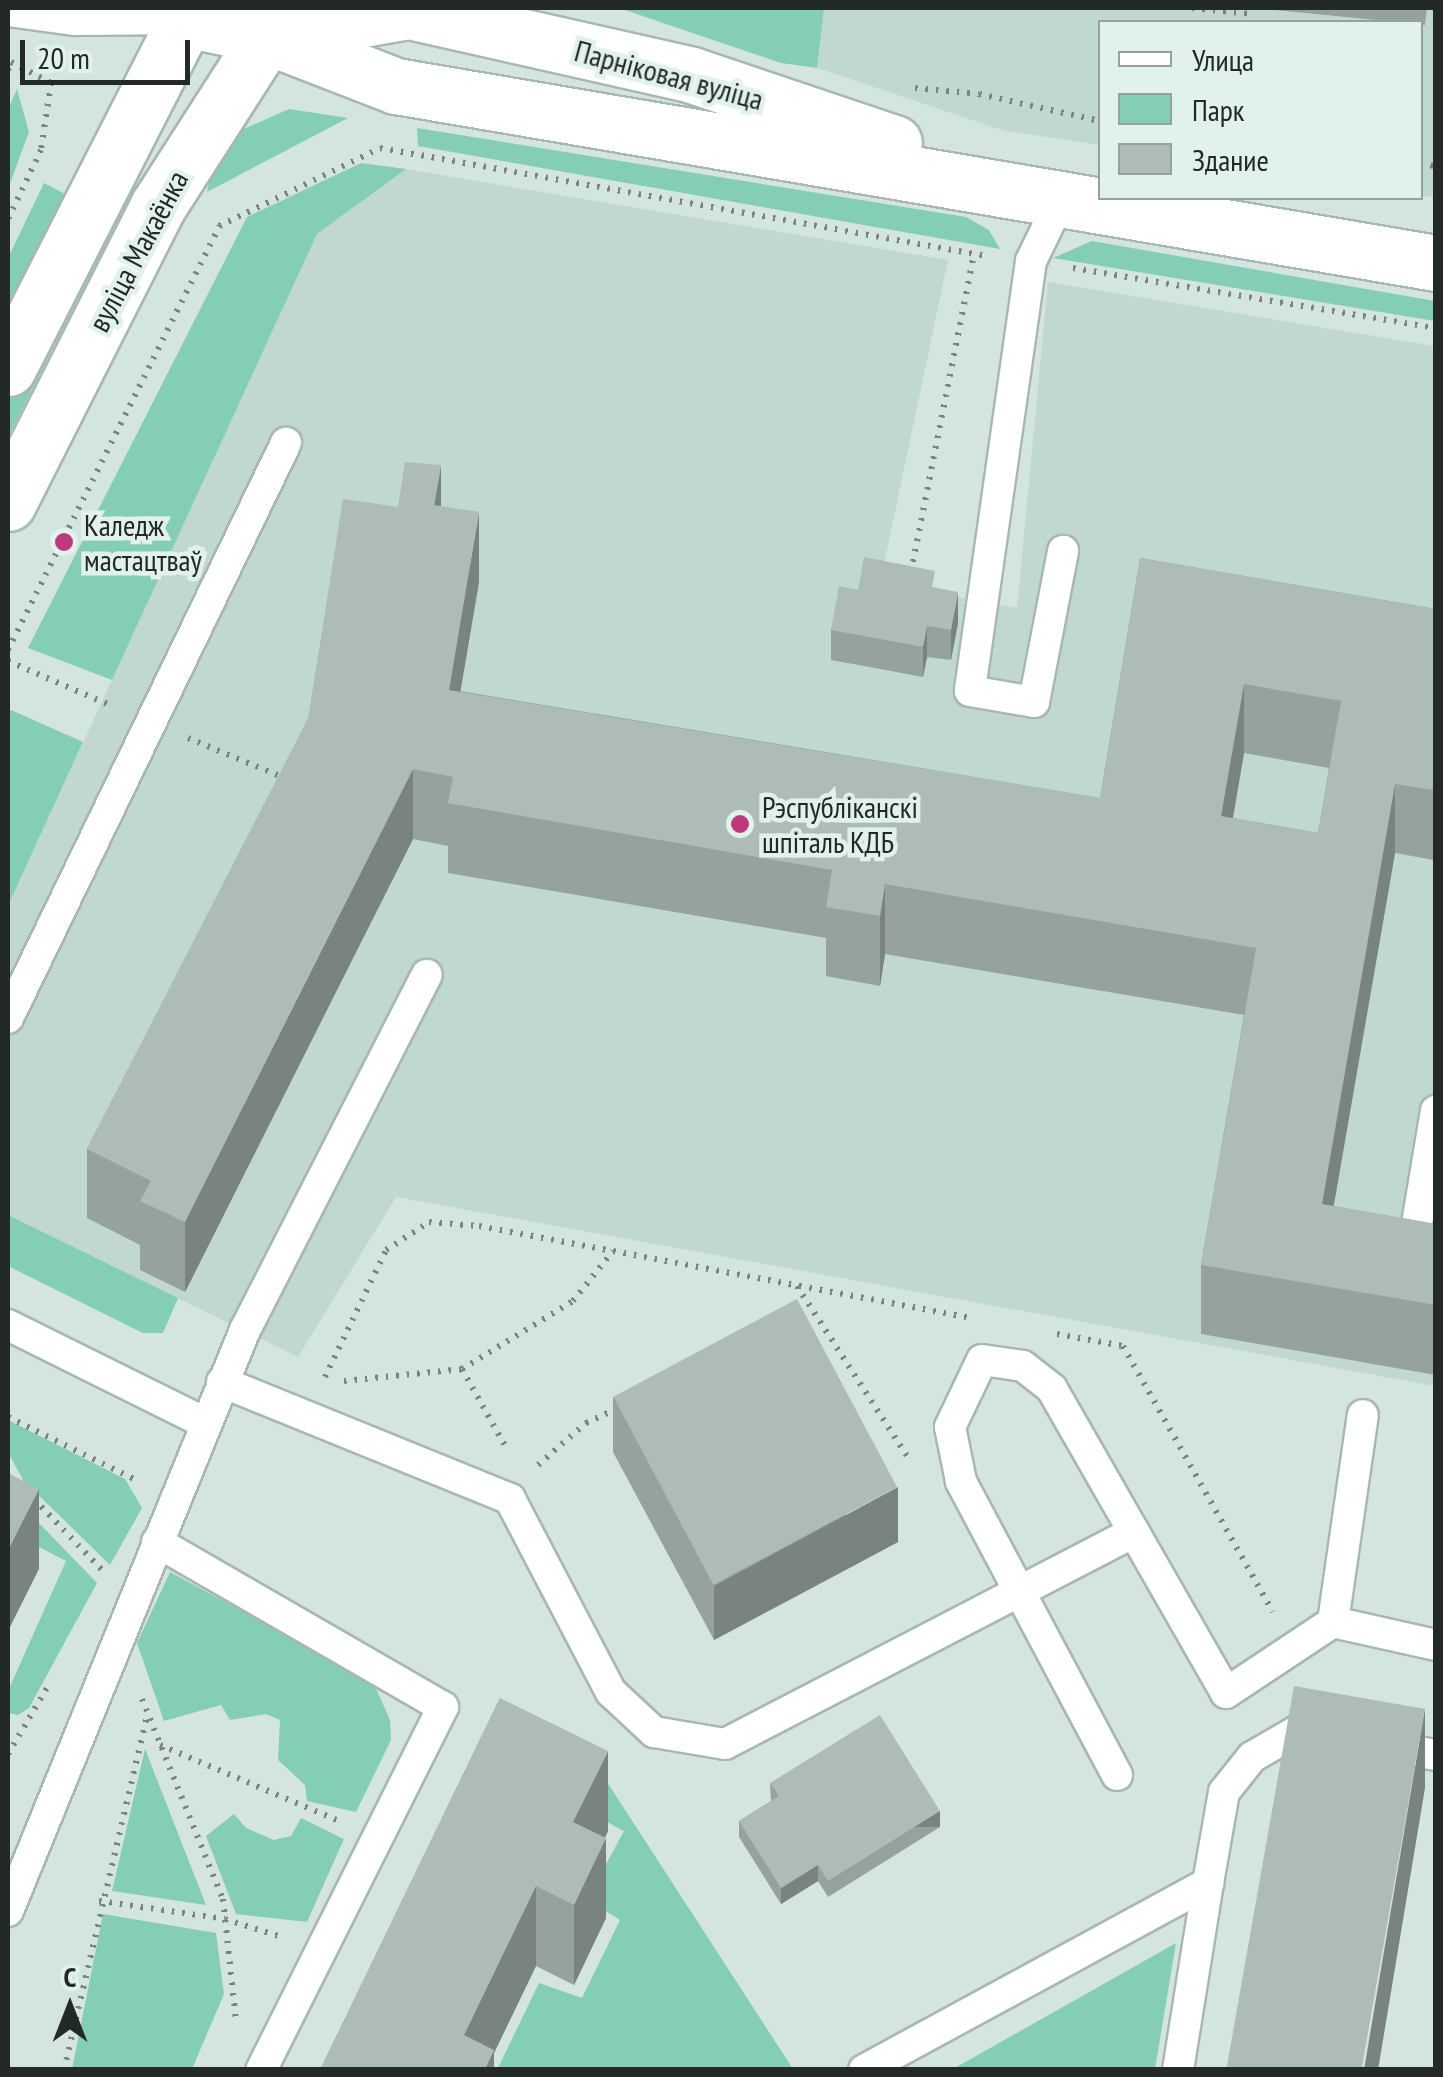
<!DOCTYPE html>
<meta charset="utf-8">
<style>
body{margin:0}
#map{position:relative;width:1443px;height:2077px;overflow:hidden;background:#d4e4de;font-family:"PT Sans Narrow",sans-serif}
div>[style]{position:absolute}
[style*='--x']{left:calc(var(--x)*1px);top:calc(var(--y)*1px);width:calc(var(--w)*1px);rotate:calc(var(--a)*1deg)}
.built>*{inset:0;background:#c1d8d1}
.green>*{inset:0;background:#84ceb7}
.path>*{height:6px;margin-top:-3px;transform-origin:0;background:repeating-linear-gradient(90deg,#7a8581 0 2.5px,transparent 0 10.5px)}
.roads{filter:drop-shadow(2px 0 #a8b7b2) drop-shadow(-2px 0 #a8b7b2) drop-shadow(0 2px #a8b7b2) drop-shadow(0 -2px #a8b7b2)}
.service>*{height:30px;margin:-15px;padding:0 15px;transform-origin:15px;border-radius:15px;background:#fff}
.minor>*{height:55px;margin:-27.5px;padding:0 27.5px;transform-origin:27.5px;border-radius:27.5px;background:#fff}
.tertiary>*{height:55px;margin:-27.5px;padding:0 27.5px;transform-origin:27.5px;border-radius:27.5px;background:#fff}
.wall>*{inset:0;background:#95a29d}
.shaded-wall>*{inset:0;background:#798480;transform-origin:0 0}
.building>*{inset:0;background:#adbcb7;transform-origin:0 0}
.dots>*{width:28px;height:28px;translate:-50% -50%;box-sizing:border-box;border:5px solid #e1f1ec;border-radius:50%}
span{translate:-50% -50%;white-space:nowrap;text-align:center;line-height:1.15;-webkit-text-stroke:9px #e1f1ec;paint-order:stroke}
.street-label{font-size:30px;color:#232927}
.poi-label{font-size:30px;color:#232927}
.left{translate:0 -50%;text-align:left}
.frame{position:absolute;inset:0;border:10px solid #232927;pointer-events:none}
.legend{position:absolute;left:1098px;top:20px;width:325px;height:180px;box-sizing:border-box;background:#e1f1ec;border:2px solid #95a19d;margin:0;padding:12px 18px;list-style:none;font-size:30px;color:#232927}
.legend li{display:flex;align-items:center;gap:20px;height:50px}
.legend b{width:50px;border:2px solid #95a19d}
.north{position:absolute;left:20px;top:1957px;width:100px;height:100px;-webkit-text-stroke:8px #e1f1ec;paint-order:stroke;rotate:0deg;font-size:28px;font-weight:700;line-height:40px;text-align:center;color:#232927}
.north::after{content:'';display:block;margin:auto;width:35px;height:45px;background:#232927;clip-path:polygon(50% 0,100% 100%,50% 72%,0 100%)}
.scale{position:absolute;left:20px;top:40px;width:170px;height:45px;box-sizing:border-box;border:5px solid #232927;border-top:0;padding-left:12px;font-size:30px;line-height:35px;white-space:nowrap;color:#232927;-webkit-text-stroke:8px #e1f1ec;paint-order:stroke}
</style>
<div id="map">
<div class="built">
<div style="clip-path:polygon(638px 8px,1435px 8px,1435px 198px,1421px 195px,1420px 22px,1100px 22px,1100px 145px,1005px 131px)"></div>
<div style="clip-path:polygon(406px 169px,948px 260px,880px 583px,1017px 608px,1048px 282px,1435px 346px,1435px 1386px,396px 1197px,298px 1357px,8px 1215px,8px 906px,317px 234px)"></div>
</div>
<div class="green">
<div style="clip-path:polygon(619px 8px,824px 8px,817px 68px,781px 63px)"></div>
<div style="clip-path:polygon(17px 89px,29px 132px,8px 189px,8px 110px)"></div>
<div style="clip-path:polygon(289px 109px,348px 118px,207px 192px,212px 168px,239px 131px)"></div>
<div style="clip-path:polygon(417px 128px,966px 217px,989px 230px,1000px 249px,418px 146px)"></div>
<div style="clip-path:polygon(361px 163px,406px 169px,317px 234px,112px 680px,28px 648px,247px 217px)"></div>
<div style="clip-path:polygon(44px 183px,65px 194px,8px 312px,8px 258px)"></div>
<div style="clip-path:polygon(100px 212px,116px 222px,8px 437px,8px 401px)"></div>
<div style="clip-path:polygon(1092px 241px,1435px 301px,1435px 321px,1053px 258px)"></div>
<div style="clip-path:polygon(11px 710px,83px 742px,8px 906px,8px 711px)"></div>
<div style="clip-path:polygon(8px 1215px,178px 1298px,163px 1333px,143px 1333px,8px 1266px)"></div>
<div style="clip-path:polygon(8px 1420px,125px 1479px,142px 1508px,110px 1565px,23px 1480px,8px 1452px)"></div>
<div style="clip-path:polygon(8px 1491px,97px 1583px,29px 1708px,18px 1715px,8px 1713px,8px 1691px,66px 1561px,8px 1531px)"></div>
<div style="clip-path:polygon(170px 1572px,373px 1682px,390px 1720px,391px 1740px,356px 1812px,307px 1801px,305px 1785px,278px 1760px,280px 1720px,266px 1714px,230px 1720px,221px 1705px,164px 1721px,137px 1643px)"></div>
<div style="clip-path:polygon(145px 1749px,206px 1905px,112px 1891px)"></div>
<div style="clip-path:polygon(593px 1776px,607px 1782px,793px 2069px,497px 2070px,539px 1983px,582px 1998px,620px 1920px,587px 1899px,624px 1831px,565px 1800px)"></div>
<div style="clip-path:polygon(234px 1814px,246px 1828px,274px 1840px,291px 1836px,301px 1818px,344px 1839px,307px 1922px,236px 1914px,206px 1836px)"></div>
<div style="clip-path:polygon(103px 1914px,216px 1933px,224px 1994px,192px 2069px,72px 2069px)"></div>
<div style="clip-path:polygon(1176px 1943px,1155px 2069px,953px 2069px)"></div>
</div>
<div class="path">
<div style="--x:1192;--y:8;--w:60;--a:5.7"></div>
<div style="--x:8;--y:70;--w:9;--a:-69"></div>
<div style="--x:11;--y:62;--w:45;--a:27.7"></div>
<div style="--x:51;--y:83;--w:68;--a:98.5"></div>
<div style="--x:41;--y:150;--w:76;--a:115.6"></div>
<div style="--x:915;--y:88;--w:64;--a:5.4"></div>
<div style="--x:979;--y:94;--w:124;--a:12.6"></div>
<div style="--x:1420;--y:164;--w:16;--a:7"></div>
<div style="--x:1073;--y:268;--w:368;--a:9.4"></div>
<div style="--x:911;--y:572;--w:323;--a:-78.8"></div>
<div style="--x:8;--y:650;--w:474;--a:-63.5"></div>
<div style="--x:219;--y:226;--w:179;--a:-25.8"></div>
<div style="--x:380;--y:148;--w:617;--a:10.09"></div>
<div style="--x:8;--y:661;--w:113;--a:23.4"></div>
<div style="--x:188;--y:738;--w:102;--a:22.5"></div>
<div style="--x:797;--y:1286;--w:208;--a:57.1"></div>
<div style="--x:1057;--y:1334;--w:67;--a:10.3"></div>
<div style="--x:1123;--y:1346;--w:305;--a:60.6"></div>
<div style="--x:462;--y:1369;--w:94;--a:60.7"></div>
<div style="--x:325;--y:1377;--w:141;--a:-64.3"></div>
<div style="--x:386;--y:1250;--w:51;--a:-33.1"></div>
<div style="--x:429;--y:1222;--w:50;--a:4.6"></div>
<div style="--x:479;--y:1226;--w:501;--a:10.59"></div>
<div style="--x:344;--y:1381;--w:119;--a:-5.8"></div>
<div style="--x:462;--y:1369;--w:130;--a:-31.5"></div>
<div style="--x:573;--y:1301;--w:64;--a:-51.3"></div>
<div style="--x:8;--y:1417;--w:143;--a:26.2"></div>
<div style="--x:538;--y:1465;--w:64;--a:-41.2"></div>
<div style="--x:586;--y:1423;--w:38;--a:-25"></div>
<div style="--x:34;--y:1499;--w:98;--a:46.2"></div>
<div style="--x:142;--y:1699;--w:216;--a:68"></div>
<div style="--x:223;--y:1899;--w:122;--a:83.9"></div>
<div style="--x:160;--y:1745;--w:192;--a:23"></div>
<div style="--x:8;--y:1754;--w:79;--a:-59.5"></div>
<div style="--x:99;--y:1901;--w:127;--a:8.1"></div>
<div style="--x:225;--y:1919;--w:57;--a:17.5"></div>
<div style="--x:64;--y:2070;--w:364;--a:-76.8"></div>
</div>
<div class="roads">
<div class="service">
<div style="--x:8;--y:11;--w:68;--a:7.7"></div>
<div style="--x:75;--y:20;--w:111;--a:-0.5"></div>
<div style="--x:1061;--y:199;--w:69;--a:115.8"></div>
<div style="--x:1031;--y:261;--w:434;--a:98.1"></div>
<div style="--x:970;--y:691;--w:65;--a:9.8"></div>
<div style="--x:1034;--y:702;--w:154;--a:-79.1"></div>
<div style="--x:8;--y:1018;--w:639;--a:-64.2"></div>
<div style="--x:1415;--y:1236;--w:127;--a:-80.5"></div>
<div style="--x:8;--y:1325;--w:220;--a:26.4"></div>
<div style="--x:222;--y:1382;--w:311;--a:22.1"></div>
<div style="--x:510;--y:1499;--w:218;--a:62.4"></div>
<div style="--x:611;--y:1692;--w:59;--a:42.9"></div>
<div style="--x:654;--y:1732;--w:72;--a:9.6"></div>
<div style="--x:725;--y:1744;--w:461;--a:-27.4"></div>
<div style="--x:157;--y:1542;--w:330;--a:30"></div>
<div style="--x:443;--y:1707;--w:406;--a:116.6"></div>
<div style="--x:1333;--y:1622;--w:209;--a:-81.8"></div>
<div style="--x:1388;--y:1747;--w:49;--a:9.5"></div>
<div style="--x:1117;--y:1775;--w:333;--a:-118"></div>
<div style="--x:961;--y:1481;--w:55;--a:-101.5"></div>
<div style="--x:950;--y:1427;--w:74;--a:-64.5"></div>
<div style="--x:982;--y:1360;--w:41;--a:8.3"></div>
<div style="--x:1023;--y:1366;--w:37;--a:38"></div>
<div style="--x:1052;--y:1389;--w:350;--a:60.2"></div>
<div style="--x:1226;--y:1693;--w:128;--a:-33.6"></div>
<div style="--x:1333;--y:1622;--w:106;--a:12.6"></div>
<div style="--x:8;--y:1911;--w:627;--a:-67.81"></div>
<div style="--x:245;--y:1330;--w:399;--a:-62.9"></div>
<div style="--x:864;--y:2070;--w:392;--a:-28.5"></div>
<div style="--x:1208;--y:1883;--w:92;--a:-80"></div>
<div style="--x:1224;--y:1792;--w:45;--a:-51.3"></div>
<div style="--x:1252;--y:1757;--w:52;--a:-30"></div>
<div style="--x:1297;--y:1731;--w:25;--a:11"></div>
<div style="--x:1178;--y:2070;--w:189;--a:-80.9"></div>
</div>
<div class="minor">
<div style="--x:8;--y:368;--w:392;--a:-63"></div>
<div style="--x:8;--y:503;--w:333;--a:-63.2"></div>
<div style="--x:158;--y:206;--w:202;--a:-57.3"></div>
</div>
<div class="tertiary">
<div style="--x:191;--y:8;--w:12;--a:114"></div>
<div style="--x:186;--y:19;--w:83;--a:11.9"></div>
<div style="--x:267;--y:36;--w:138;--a:21.2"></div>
<div style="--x:396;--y:86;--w:1055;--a:9.66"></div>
<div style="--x:267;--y:36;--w:144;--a:-10"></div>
<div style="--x:409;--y:11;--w:290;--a:12.7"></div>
<div style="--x:692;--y:75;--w:213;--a:18.6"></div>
</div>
</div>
<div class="wall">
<div style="clip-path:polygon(1266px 8px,1427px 8px,1425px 25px,1420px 25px,1420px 22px,1396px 22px,1266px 9px)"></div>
<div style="clip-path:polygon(evenodd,441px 506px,479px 582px,460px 691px,1100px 798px,1140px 558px,1436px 609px,1434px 860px,1395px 853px,1333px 1206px,1436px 1224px,1436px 1375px,1201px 1334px,1201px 1265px,1244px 1015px,885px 954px,880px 986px,826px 976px,826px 938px,448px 873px,448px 846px,413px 839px,185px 1292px,140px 1270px,140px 1245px,87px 1218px,87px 1149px,308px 719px,398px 507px,441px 506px,1244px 753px,1329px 768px,1318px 833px,1233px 818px,1244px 753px)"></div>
<div style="clip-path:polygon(935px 588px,958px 623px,951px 660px,927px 657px,923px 677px,831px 660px,831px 630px,858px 590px)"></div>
<div style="clip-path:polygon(613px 1397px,898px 1542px,714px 1640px,613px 1452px)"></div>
<div style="clip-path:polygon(500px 1698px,608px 1831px,605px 1838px,606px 1918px,574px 1985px,536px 1966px,494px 2053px,494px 2070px,320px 2070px)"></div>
<div style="clip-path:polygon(770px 1783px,940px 1827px,828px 1897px,818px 1881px,781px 1904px,739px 1837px,739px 1821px,771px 1801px)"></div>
</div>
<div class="shaded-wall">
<div style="clip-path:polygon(441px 465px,441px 535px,434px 505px)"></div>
<div style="clip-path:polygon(479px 512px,479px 582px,449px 759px,449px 690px)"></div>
<div style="clip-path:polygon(958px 592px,958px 623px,951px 660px,951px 630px)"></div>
<div style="clip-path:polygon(927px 626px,927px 657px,923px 677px,923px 647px)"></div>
<div style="clip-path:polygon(1244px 684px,1244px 753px,1221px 886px,1221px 816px)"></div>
<div style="clip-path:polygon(413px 769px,413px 839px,185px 1292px,185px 1222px)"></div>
<div style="clip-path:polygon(1436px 779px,1436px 848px,1434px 860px,1434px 790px)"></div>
<div style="clip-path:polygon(1395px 784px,1395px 853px,1322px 1274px,1322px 1204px)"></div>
<div style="clip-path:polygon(885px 884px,885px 954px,880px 986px,880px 916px)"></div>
<div style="clip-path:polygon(898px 1487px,898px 1542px,714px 1640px,714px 1586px)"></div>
<div style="clip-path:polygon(39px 1489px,39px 1569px,8px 1631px,8px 1550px)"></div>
<div style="clip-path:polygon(1425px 1708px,1425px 1788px,1378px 2070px,1364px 2070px)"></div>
<div style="clip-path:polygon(608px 1751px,608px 1831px,573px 1902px,573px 1822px)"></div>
<div style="left:940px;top:1811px;width:16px;height:132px;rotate:90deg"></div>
<div style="clip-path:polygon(606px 1838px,606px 1918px,574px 1985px,574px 1905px)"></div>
<div style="clip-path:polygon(818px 1865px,818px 1881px,781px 1904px,781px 1888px)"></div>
<div style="clip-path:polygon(536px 1886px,536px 1966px,494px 2053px,494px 2070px,464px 2070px,464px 2035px)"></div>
</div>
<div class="building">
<div style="clip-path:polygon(evenodd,405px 462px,441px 465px,434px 505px,479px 512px,449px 690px,1100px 798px,1140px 558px,1436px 609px,1436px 779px,1434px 790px,1395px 784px,1322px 1204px,1436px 1224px,1436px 1305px,1201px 1265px,1256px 948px,885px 884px,880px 916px,826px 907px,832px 870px,448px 803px,453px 777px,413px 769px,185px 1222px,140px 1201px,151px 1181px,87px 1149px,308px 719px,343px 499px,398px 507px,405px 462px,1244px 684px,1341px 701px,1318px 833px,1221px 816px,1244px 684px)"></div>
<div style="clip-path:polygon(864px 557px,935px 571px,932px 587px,958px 592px,951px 630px,927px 626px,923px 647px,831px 630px,839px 586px,858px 590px)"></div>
<div style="left:797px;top:1299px;width:213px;height:208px;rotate:62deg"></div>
<div style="clip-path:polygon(8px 1473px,39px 1489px,8px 1550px)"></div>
<div style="left:1294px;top:1686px;width:133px;height:389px;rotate:10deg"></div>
<div style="clip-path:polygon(500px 1698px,608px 1751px,573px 1822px,606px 1838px,574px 1905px,536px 1886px,464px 2035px,494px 2050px,485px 2070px,320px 2070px)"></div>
<div style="clip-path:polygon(880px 1715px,940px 1811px,828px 1881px,818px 1865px,781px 1888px,739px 1821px,779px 1796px,770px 1783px)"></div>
</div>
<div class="dots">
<div style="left:64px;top:542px;background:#be397d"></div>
<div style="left:740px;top:824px;background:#be397d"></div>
</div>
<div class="street-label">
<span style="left:669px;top:75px;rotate:15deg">Парніковая вуліца</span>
<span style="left:138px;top:251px;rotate:-62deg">вуліца Макаёнка</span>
</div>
<div class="poi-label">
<span class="left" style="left:84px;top:542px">Каледж<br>мастацтваў</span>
<span class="left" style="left:762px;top:824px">Рэспубліканскі<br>шпіталь КДБ</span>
</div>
<div class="frame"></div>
<ul class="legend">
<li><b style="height:12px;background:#fff"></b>Улица</li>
<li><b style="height:28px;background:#84ceb7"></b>Парк</li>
<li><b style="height:28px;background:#adbcb7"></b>Здание</li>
</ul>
<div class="north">С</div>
<div class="scale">20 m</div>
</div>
